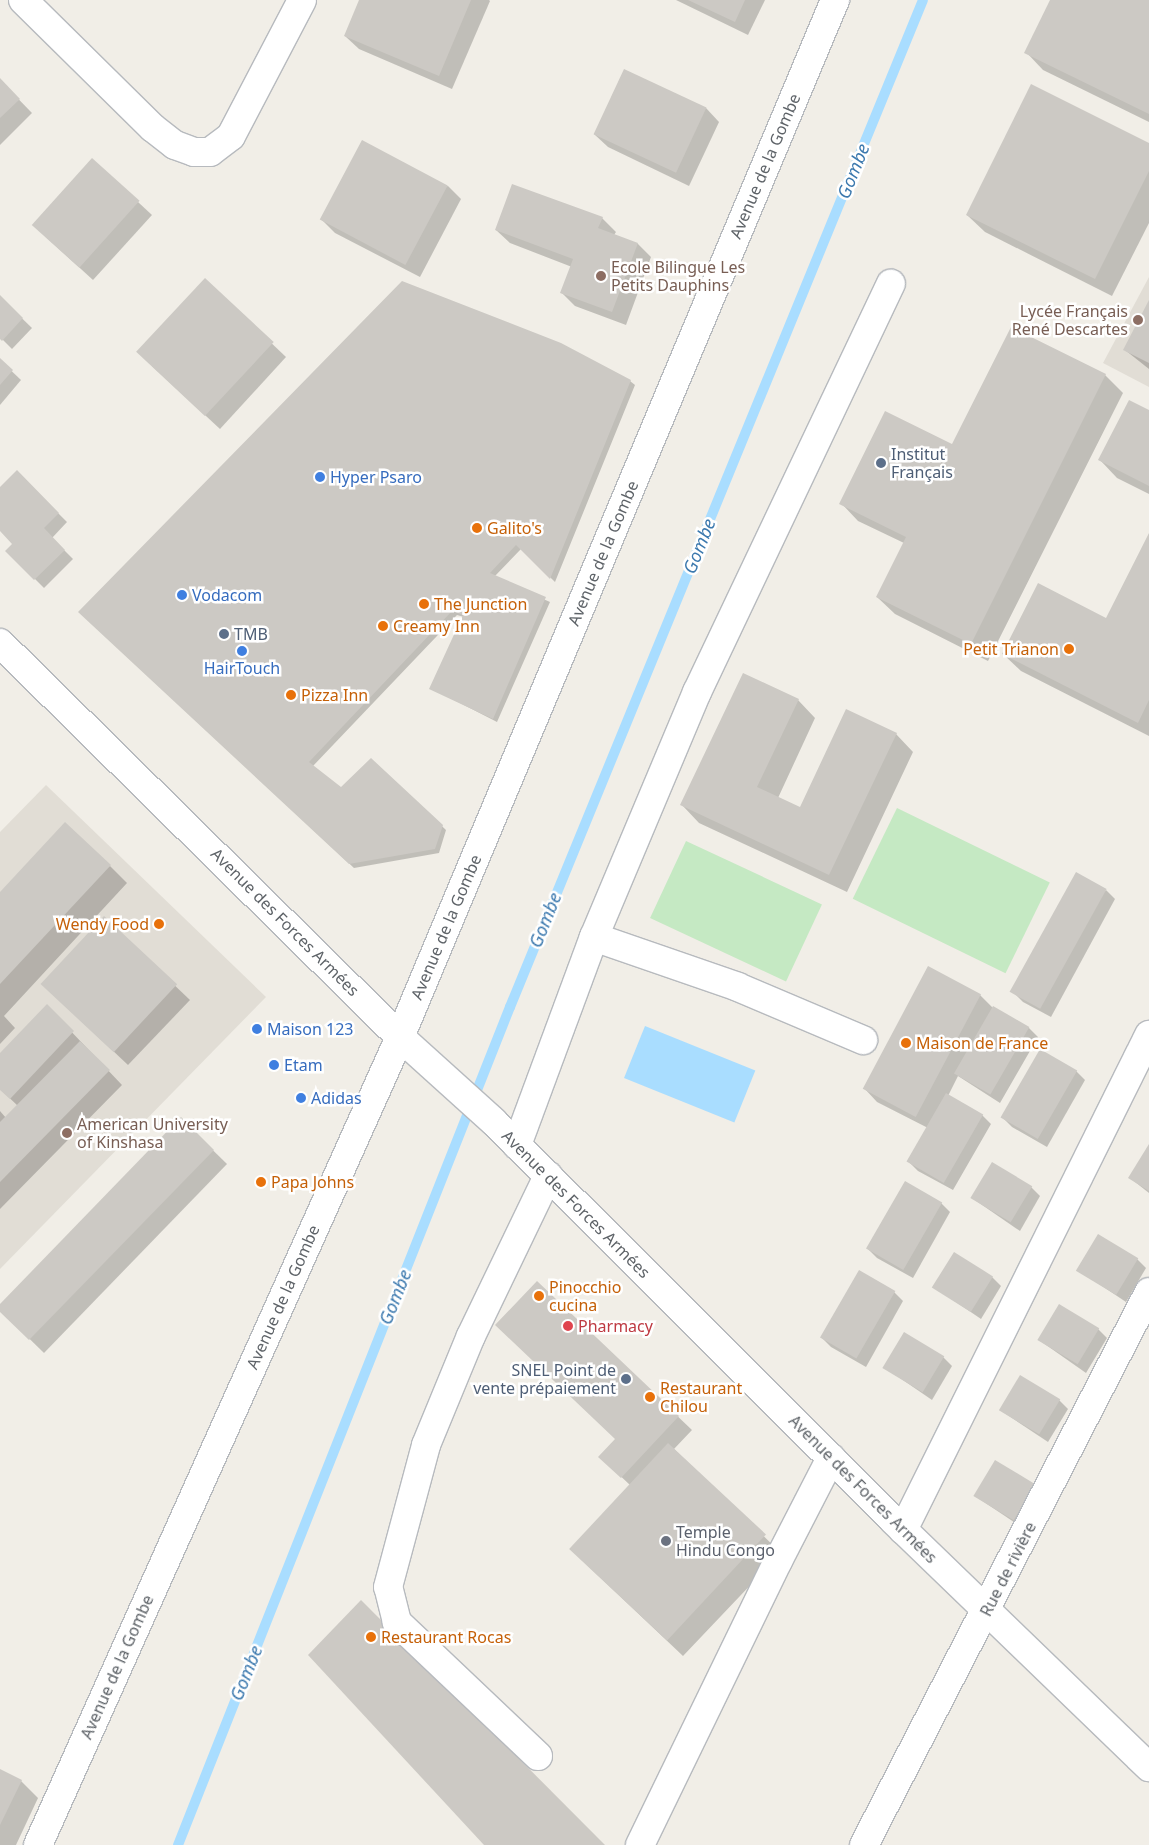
<!DOCTYPE html>
<meta charset="utf-8">
<style>
body{margin:0}
#map{position:relative;width:1149px;height:1845px;overflow:hidden;background:#f1eee7;font-family:"Noto Sans",sans-serif}
div>[style]{position:absolute}
[style*='--x']{left:calc(var(--x)*1px);top:calc(var(--y)*1px);width:calc(var(--w)*1px);rotate:calc(var(--a)*1deg)}
.education>*{inset:0;background:#e1ddd5}
.green>*{inset:0;background:#c5e9c3;transform-origin:0 0}
.water>*{inset:0;background:#a9ddff;transform-origin:0 0}
.shadow>*{inset:0;background:#0003}
.stream>*{height:10px;margin:-5px;padding:0 5px;transform-origin:5px;border-radius:5px;background:#a9ddff}
.building>*{inset:0;background:#ccc9c4;transform-origin:0 0}
.roads{filter:drop-shadow(1px 0 #b7babe) drop-shadow(-1px 0 #b7babe) drop-shadow(0 1px #b7babe) drop-shadow(0 -1px #b7babe)}
.minor>*{height:28px;margin:-14px;padding:0 14px;transform-origin:14px;border-radius:14px;background:#fff}
.dots>*{width:14px;height:14px;translate:-50% -50%;box-sizing:border-box;border:2px solid #fff;border-radius:50%}
span{translate:-50% -50%;white-space:nowrap;text-align:center;line-height:1.15;-webkit-text-stroke:5px #fff;paint-order:stroke}
.street-label{font-size:16px;color:#5e6368}
.education-label{font-size:16px;color:#785e54}
.left{translate:0 -50%;text-align:left}
.right{translate:-100% -50%;text-align:right}
.service-label{font-size:16px;color:#4e5e75}
.shop-label{font-size:16px;color:#366cbe}
.food-label{font-size:16px;color:#c56008}
.health-label{font-size:16px;color:#be3a42}
.worship-label{font-size:16px;color:#5b616d}
.water-label{font-size:18px;color:#3c79ae;font-style:italic}
</style>
<div id="map">
<div class="education">
<div style="clip-path:polygon(1149px 277px,1149px 387px,1103px 363px)"></div>
<div style="clip-path:polygon(46px 785px,266px 997px,0 1269px,0 832px)"></div>
</div>
<div class="green">
<div style="left:897px;top:808px;width:170px;height:101px;rotate:26deg"></div>
<div style="left:686px;top:841px;width:150px;height:85px;rotate:25deg"></div>
</div>
<div class="water">
<div style="left:645px;top:1026px;width:119px;height:56px;rotate:22deg"></div>
</div>
<div class="shadow">
<div style="clip-path:polygon(361px 0,489px 0,490px 1px,452px 89px,359px 49px,345px 36px)"></div>
<div style="clip-path:polygon(676px 0,765px 0,748px 35px)"></div>
<div style="clip-path:polygon(1051px 0,1149px 0,1149px 122px,1043px 70px,1026px 52px)"></div>
<div style="clip-path:polygon(0 80px,32px 113px,0 145px)"></div>
<div style="clip-path:polygon(706px 108px,719px 122px,689px 186px,608px 147px,594px 134px)"></div>
<div style="clip-path:polygon(1149px 144px,1149px 223px,1112px 296px,985px 232px,967px 215px)"></div>
<div style="clip-path:polygon(448px 186px,461px 199px,420px 277px,335px 233px,322px 220px)"></div>
<div style="clip-path:polygon(138px 202px,152px 215px,93px 280px,47px 238px)"></div>
<div style="clip-path:polygon(602px 218px,616px 232px,614px 235px,638px 244px,651px 257px,626px 325px,575px 306px,562px 293px,572px 267px,510px 243px,496px 230px)"></div>
<div style="clip-path:polygon(205px 280px,286px 357px,220px 429px,152px 366px)"></div>
<div style="clip-path:polygon(0 297px,32px 328px,12px 349px,0 337px)"></div>
<div style="clip-path:polygon(1149px 303px,1149px 369px,1125px 350px)"></div>
<div style="clip-path:polygon(0 360px,21px 380px,0 405px)"></div>
<div style="clip-path:polygon(1105px 375px,1123px 393px,988px 661px,895px 614px,877px 597px,904px 543px,858px 521px,841px 503px,953px 446px)"></div>
<div style="clip-path:polygon(630px 381px,635px 385px,555px 582px,521px 549px,494px 577px,550px 602px,497px 722px,431px 688px,464px 617px,457px 615px,313px 766px,341px 789px,371px 759px,446px 830px,439px 853px,354px 868px,80px 612px)"></div>
<div style="clip-path:polygon(1149px 411px,1149px 494px,1117px 478px,1100px 460px)"></div>
<div style="clip-path:polygon(17px 472px,67px 522px,52px 538px,73px 559px,44px 588px,7px 551px,14px 544px,0 530px,0 489px)"></div>
<div style="clip-path:polygon(1149px 536px,1149px 736px,1021px 671px,1003px 654px,1107px 620px)"></div>
<div style="clip-path:polygon(798px 700px,815px 718px,778px 798px,801px 809px,896px 734px,913px 752px,847px 892px,699px 823px,682px 805px)"></div>
<div style="clip-path:polygon(110px 866px,127px 883px,4px 1016px,15px 1028px,0 1044px,0 894px)"></div>
<div style="clip-path:polygon(1106px 890px,1115px 899px,1051px 1017px,1023px 1002px,1014px 993px)"></div>
<div style="clip-path:polygon(104px 918px,190px 1000px,128px 1065px,56px 997px)"></div>
<div style="clip-path:polygon(980px 995px,993px 1008px,1029px 1028px,1038px 1037px,1000px 1103px,958px 1076px,948px 1096px,982px 1115px,991px 1124px,953px 1190px,918px 1171px,909px 1162px,928px 1128px,877px 1102px,864px 1088px)"></div>
<div style="clip-path:polygon(47px 1006px,122px 1085px,0 1209px,0 1111px,6px 1118px,18px 1106px,0 1089px,0 1055px)"></div>
<div style="clip-path:polygon(1076px 1071px,1085px 1080px,1047px 1147px,1012px 1127px,1003px 1118px)"></div>
<div style="clip-path:polygon(181px 1119px,227px 1164px,44px 1353px,0 1310px,0 1306px)"></div>
<div style="clip-path:polygon(1149px 1146px,1149px 1193px,1130px 1178px)"></div>
<div style="clip-path:polygon(1031px 1187px,1040px 1196px,1020px 1231px,972px 1198px)"></div>
<div style="clip-path:polygon(941px 1203px,950px 1212px,913px 1278px,877px 1258px,868px 1249px)"></div>
<div style="clip-path:polygon(1137px 1259px,1146px 1268px,1126px 1302px,1078px 1270px)"></div>
<div style="clip-path:polygon(992px 1277px,1001px 1286px,981px 1319px,934px 1287px)"></div>
<div style="clip-path:polygon(537px 1282px,692px 1430px,674px 1449px,781px 1553px,683px 1656px,587px 1565px,630px 1485px,614px 1470px,617px 1439px)"></div>
<div style="clip-path:polygon(894px 1292px,903px 1301px,866px 1367px,831px 1347px,822px 1338px)"></div>
<div style="clip-path:polygon(1098px 1329px,1107px 1338px,1086px 1373px,1039px 1340px)"></div>
<div style="clip-path:polygon(943px 1357px,952px 1366px,932px 1400px,884px 1367px)"></div>
<div style="clip-path:polygon(1059px 1400px,1068px 1409px,1048px 1442px,1000px 1410px)"></div>
<div style="clip-path:polygon(1034px 1485px,1023px 1528px,975px 1496px)"></div>
<div style="clip-path:polygon(0 1771px,21px 1781px,38px 1798px,16px 1845px,0 1845px)"></div>
</div>
<div class="stream">
<div style="--x:178;--y:1845;--w:901;--a:-68.39"></div>
<div style="--x:510;--y:1007;--w:1088;--a:-67.7"></div>
</div>
<div class="building">
<div style="clip-path:polygon(359px 0,471px 0,439px 76px,344px 36px)"></div>
<div style="clip-path:polygon(688px 0,745px 0,735px 22px)"></div>
<div style="clip-path:polygon(1050px 0,1149px 0,1149px 114px,1024px 53px)"></div>
<div style="left:624px;top:69px;width:91px;height:72px;rotate:25deg"></div>
<div style="clip-path:polygon(0 78px,20px 99px,0 118px)"></div>
<div style="clip-path:polygon(1031px 84px,1149px 143px,1149px 171px,1095px 279px,966px 215px)"></div>
<div style="left:362px;top:140px;width:97px;height:90px;rotate:28deg"></div>
<div style="left:92px;top:158px;width:64px;height:90px;rotate:42deg"></div>
<div style="clip-path:polygon(512px 184px,603px 217px,598px 228px,638px 243px,612px 312px,560px 293px,573px 259px,495px 230px)"></div>
<div style="left:205px;top:278px;width:94px;height:101px;rotate:43deg"></div>
<div style="clip-path:polygon(402px 281px,561px 343px,631px 380px,550px 579px,516px 545px,490px 573px,546px 597px,493px 719px,429px 689px,463px 615px,452px 611px,309px 762px,341px 787px,371px 758px,443px 825px,435px 849px,349px 864px,78px 612px)"></div>
<div style="clip-path:polygon(0 295px,23px 318px,2px 341px,0 339px)"></div>
<div style="clip-path:polygon(1149px 300px,1149px 363px,1123px 350px)"></div>
<div style="clip-path:polygon(1011px 327px,1106px 374px,971px 644px,876px 597px,906px 537px,839px 504px,885px 411px,952px 444px)"></div>
<div style="clip-path:polygon(0 358px,13px 370px,0 385px)"></div>
<div style="clip-path:polygon(1129px 400px,1149px 410px,1149px 486px,1098px 460px)"></div>
<div style="clip-path:polygon(17px 470px,59px 513px,44px 528px,65px 550px,34px 580px,5px 551px,12px 544px,0 531px,0 487px)"></div>
<div style="clip-path:polygon(1149px 533px,1149px 700px,1138px 723px,1002px 654px,1038px 583px,1106px 618px)"></div>
<div style="clip-path:polygon(743px 673px,799px 699px,757px 787px,800px 807px,846px 709px,897px 733px,829px 875px,680px 805px)"></div>
<div style="clip-path:polygon(65px 822px,111px 865px,0 984px,0 892px)"></div>
<div style="left:1076px;top:872px;width:35px;height:137px;rotate:29deg"></div>
<div style="left:104px;top:916px;width:100px;height:93px;rotate:43deg"></div>
<div style="left:928px;top:966px;width:60px;height:139px;rotate:28deg"></div>
<div style="clip-path:polygon(47px 1004px,74px 1031px,10px 1099px,0 1090px,0 1053px)"></div>
<div style="left:993px;top:1006px;width:42px;height:78px;rotate:30deg"></div>
<div style="clip-path:polygon(80px 1041px,110px 1070px,0 1182px,0 1122px)"></div>
<div style="left:1040px;top:1049px;width:43px;height:79px;rotate:30deg"></div>
<div style="left:946px;top:1093px;width:43px;height:79px;rotate:30deg"></div>
<div style="clip-path:polygon(181px 1117px,214px 1150px,29px 1340px,0 1312px,0 1304px)"></div>
<div style="clip-path:polygon(1149px 1144px,1149px 1191px,1128px 1178px)"></div>
<div style="left:992px;top:1162px;width:47px;height:42px;rotate:31deg"></div>
<div style="left:905px;top:1181px;width:43px;height:78px;rotate:30deg"></div>
<div style="left:1098px;top:1234px;width:47px;height:43px;rotate:31deg"></div>
<div style="left:954px;top:1252px;width:46px;height:42px;rotate:32deg"></div>
<div style="left:859px;top:1270px;width:42px;height:78px;rotate:30deg"></div>
<div style="clip-path:polygon(537px 1281px,679px 1416px,621px 1478px,598px 1457px,615px 1439px,495px 1325px)"></div>
<div style="left:1059px;top:1304px;width:47px;height:42px;rotate:31deg"></div>
<div style="left:904px;top:1332px;width:47px;height:42px;rotate:31deg"></div>
<div style="left:1020px;top:1375px;width:47px;height:41px;rotate:31deg"></div>
<div style="left:668px;top:1443px;width:134px;height:145px;rotate:43deg"></div>
<div style="left:995px;top:1460px;width:47px;height:42px;rotate:31deg"></div>
<div style="clip-path:polygon(361px 1600px,605px 1845px,484px 1845px,308px 1655px)"></div>
<div style="clip-path:polygon(0 1769px,22px 1780px,0 1825px)"></div>
</div>
<div class="roads">
<div class="minor">
<div style="--x:23;--y:0;--w:182;--a:44.6"></div>
<div style="--x:153;--y:128;--w:28;--a:38"></div>
<div style="--x:175;--y:145;--w:20;--a:20"></div>
<div style="--x:194;--y:152;--w:16;--a:0"></div>
<div style="--x:210;--y:152;--w:26;--a:-37"></div>
<div style="--x:231;--y:136;--w:153;--a:-62.4"></div>
<div style="--x:0;--y:643;--w:561;--a:44.57"></div>
<div style="--x:400;--y:1037;--w:125;--a:42.1"></div>
<div style="--x:493;--y:1121;--w:565;--a:44.93"></div>
<div style="--x:893;--y:1520;--w:356;--a:44"></div>
<div style="--x:594;--y:937;--w:152;--a:19.1"></div>
<div style="--x:738;--y:987;--w:136;--a:23"></div>
<div style="--x:517;--y:1145;--w:222;--a:-69.7"></div>
<div style="--x:594;--y:937;--w:266;--a:-67.2"></div>
<div style="--x:697;--y:692;--w:452;--a:-64.6"></div>
<div style="--x:903;--y:1530;--w:553;--a:-63.57"></div>
<div style="--x:538;--y:1756;--w:195;--a:-136.5"></div>
<div style="--x:397;--y:1622;--w:36;--a:-104"></div>
<div style="--x:388;--y:1587;--w:147;--a:-75"></div>
<div style="--x:426;--y:1445;--w:118;--a:-67.6"></div>
<div style="--x:471;--y:1336;--w:178;--a:-64.3"></div>
<div style="--x:38;--y:1845;--w:885;--a:-65.87"></div>
<div style="--x:400;--y:1037;--w:1125;--a:-67.24"></div>
<div style="--x:640;--y:1845;--w:316;--a:-64.1"></div>
<div style="--x:778;--y:1561;--w:116;--a:-62.8"></div>
<div style="--x:864;--y:1845;--w:622;--a:-62.73"></div>
</div>
</div>
<div class="dots">
<div style="left:601px;top:276px;background:#8d6e63"></div>
<div style="left:1138px;top:320px;background:#8d6e63"></div>
<div style="left:881px;top:463px;background:#5c6f8a"></div>
<div style="left:320px;top:477px;background:#3f7fe0"></div>
<div style="left:477px;top:528px;background:#e8710a"></div>
<div style="left:182px;top:595px;background:#3f7fe0"></div>
<div style="left:424px;top:604px;background:#e8710a"></div>
<div style="left:383px;top:626px;background:#e8710a"></div>
<div style="left:224px;top:634px;background:#5c6f8a"></div>
<div style="left:1069px;top:649px;background:#e8710a"></div>
<div style="left:242px;top:651px;background:#3f7fe0"></div>
<div style="left:291px;top:695px;background:#e8710a"></div>
<div style="left:159px;top:924px;background:#e8710a"></div>
<div style="left:257px;top:1029px;background:#3f7fe0"></div>
<div style="left:906px;top:1043px;background:#e8710a"></div>
<div style="left:274px;top:1065px;background:#3f7fe0"></div>
<div style="left:301px;top:1098px;background:#3f7fe0"></div>
<div style="left:67px;top:1133px;background:#8d6e63"></div>
<div style="left:261px;top:1182px;background:#e8710a"></div>
<div style="left:539px;top:1296px;background:#e8710a"></div>
<div style="left:568px;top:1326px;background:#e0444e"></div>
<div style="left:626px;top:1379px;background:#5c6f8a"></div>
<div style="left:650px;top:1397px;background:#e8710a"></div>
<div style="left:666px;top:1541px;background:#6b7280"></div>
<div style="left:371px;top:1637px;background:#e8710a"></div>
</div>
<div class="street-label">
<span style="left:765px;top:166px;rotate:-67deg">Avenue de la Gombe</span>
<span style="left:603px;top:553px;rotate:-67deg">Avenue de la Gombe</span>
<span style="left:285px;top:922px;rotate:45deg">Avenue des Forces Armées</span>
<span style="left:446px;top:927px;rotate:-67deg">Avenue de la Gombe</span>
<span style="left:576px;top:1204px;rotate:45deg">Avenue des Forces Armées</span>
<span style="left:283px;top:1297px;rotate:-66deg">Avenue de la Gombe</span>
<span style="left:863px;top:1489px;rotate:45deg">Avenue des Forces Armées</span>
<span style="left:1008px;top:1569px;rotate:-63deg">Rue de rivière</span>
<span style="left:117px;top:1667px;rotate:-66deg">Avenue de la Gombe</span>
</div>
<div class="education-label">
<span class="left" style="left:611px;top:276px">Ecole Bilingue Les<br>Petits Dauphins</span>
<span class="right" style="left:1128px;top:320px">Lycée Français<br>René Descartes</span>
<span class="left" style="left:77px;top:1133px">American University<br>of Kinshasa</span>
</div>
<div class="service-label">
<span class="left" style="left:891px;top:463px">Institut<br>Français</span>
<span class="left" style="left:234px;top:634px">TMB</span>
<span class="right" style="left:616px;top:1379px">SNEL Point de<br>vente prépaiement</span>
</div>
<div class="shop-label">
<span class="left" style="left:330px;top:477px">Hyper Psaro</span>
<span class="left" style="left:192px;top:595px">Vodacom</span>
<span style="left:242px;top:668px">HairTouch</span>
<span class="left" style="left:267px;top:1029px">Maison 123</span>
<span class="left" style="left:284px;top:1065px">Etam</span>
<span class="left" style="left:311px;top:1098px">Adidas</span>
</div>
<div class="food-label">
<span class="left" style="left:487px;top:528px">Galito's</span>
<span class="left" style="left:434px;top:604px">The Junction</span>
<span class="left" style="left:393px;top:626px">Creamy Inn</span>
<span class="right" style="left:1059px;top:649px">Petit Trianon</span>
<span class="left" style="left:301px;top:695px">Pizza Inn</span>
<span class="right" style="left:149px;top:924px">Wendy Food</span>
<span class="left" style="left:916px;top:1043px">Maison de France</span>
<span class="left" style="left:271px;top:1182px">Papa Johns</span>
<span class="left" style="left:549px;top:1296px">Pinocchio<br>cucina</span>
<span class="left" style="left:660px;top:1397px">Restaurant<br>Chilou</span>
<span class="left" style="left:381px;top:1637px">Restaurant Rocas</span>
</div>
<div class="health-label">
<span class="left" style="left:578px;top:1326px">Pharmacy</span>
</div>
<div class="worship-label">
<span class="left" style="left:676px;top:1541px">Temple<br>Hindu Congo</span>
</div>
<div class="water-label">
<span style="left:853px;top:171px;rotate:-68deg">Gombe</span>
<span style="left:699px;top:546px;rotate:-68deg">Gombe</span>
<span style="left:545px;top:920px;rotate:-68deg">Gombe</span>
<span style="left:395px;top:1297px;rotate:-68deg">Gombe</span>
<span style="left:246px;top:1673px;rotate:-68deg">Gombe</span>
</div>
</div>
